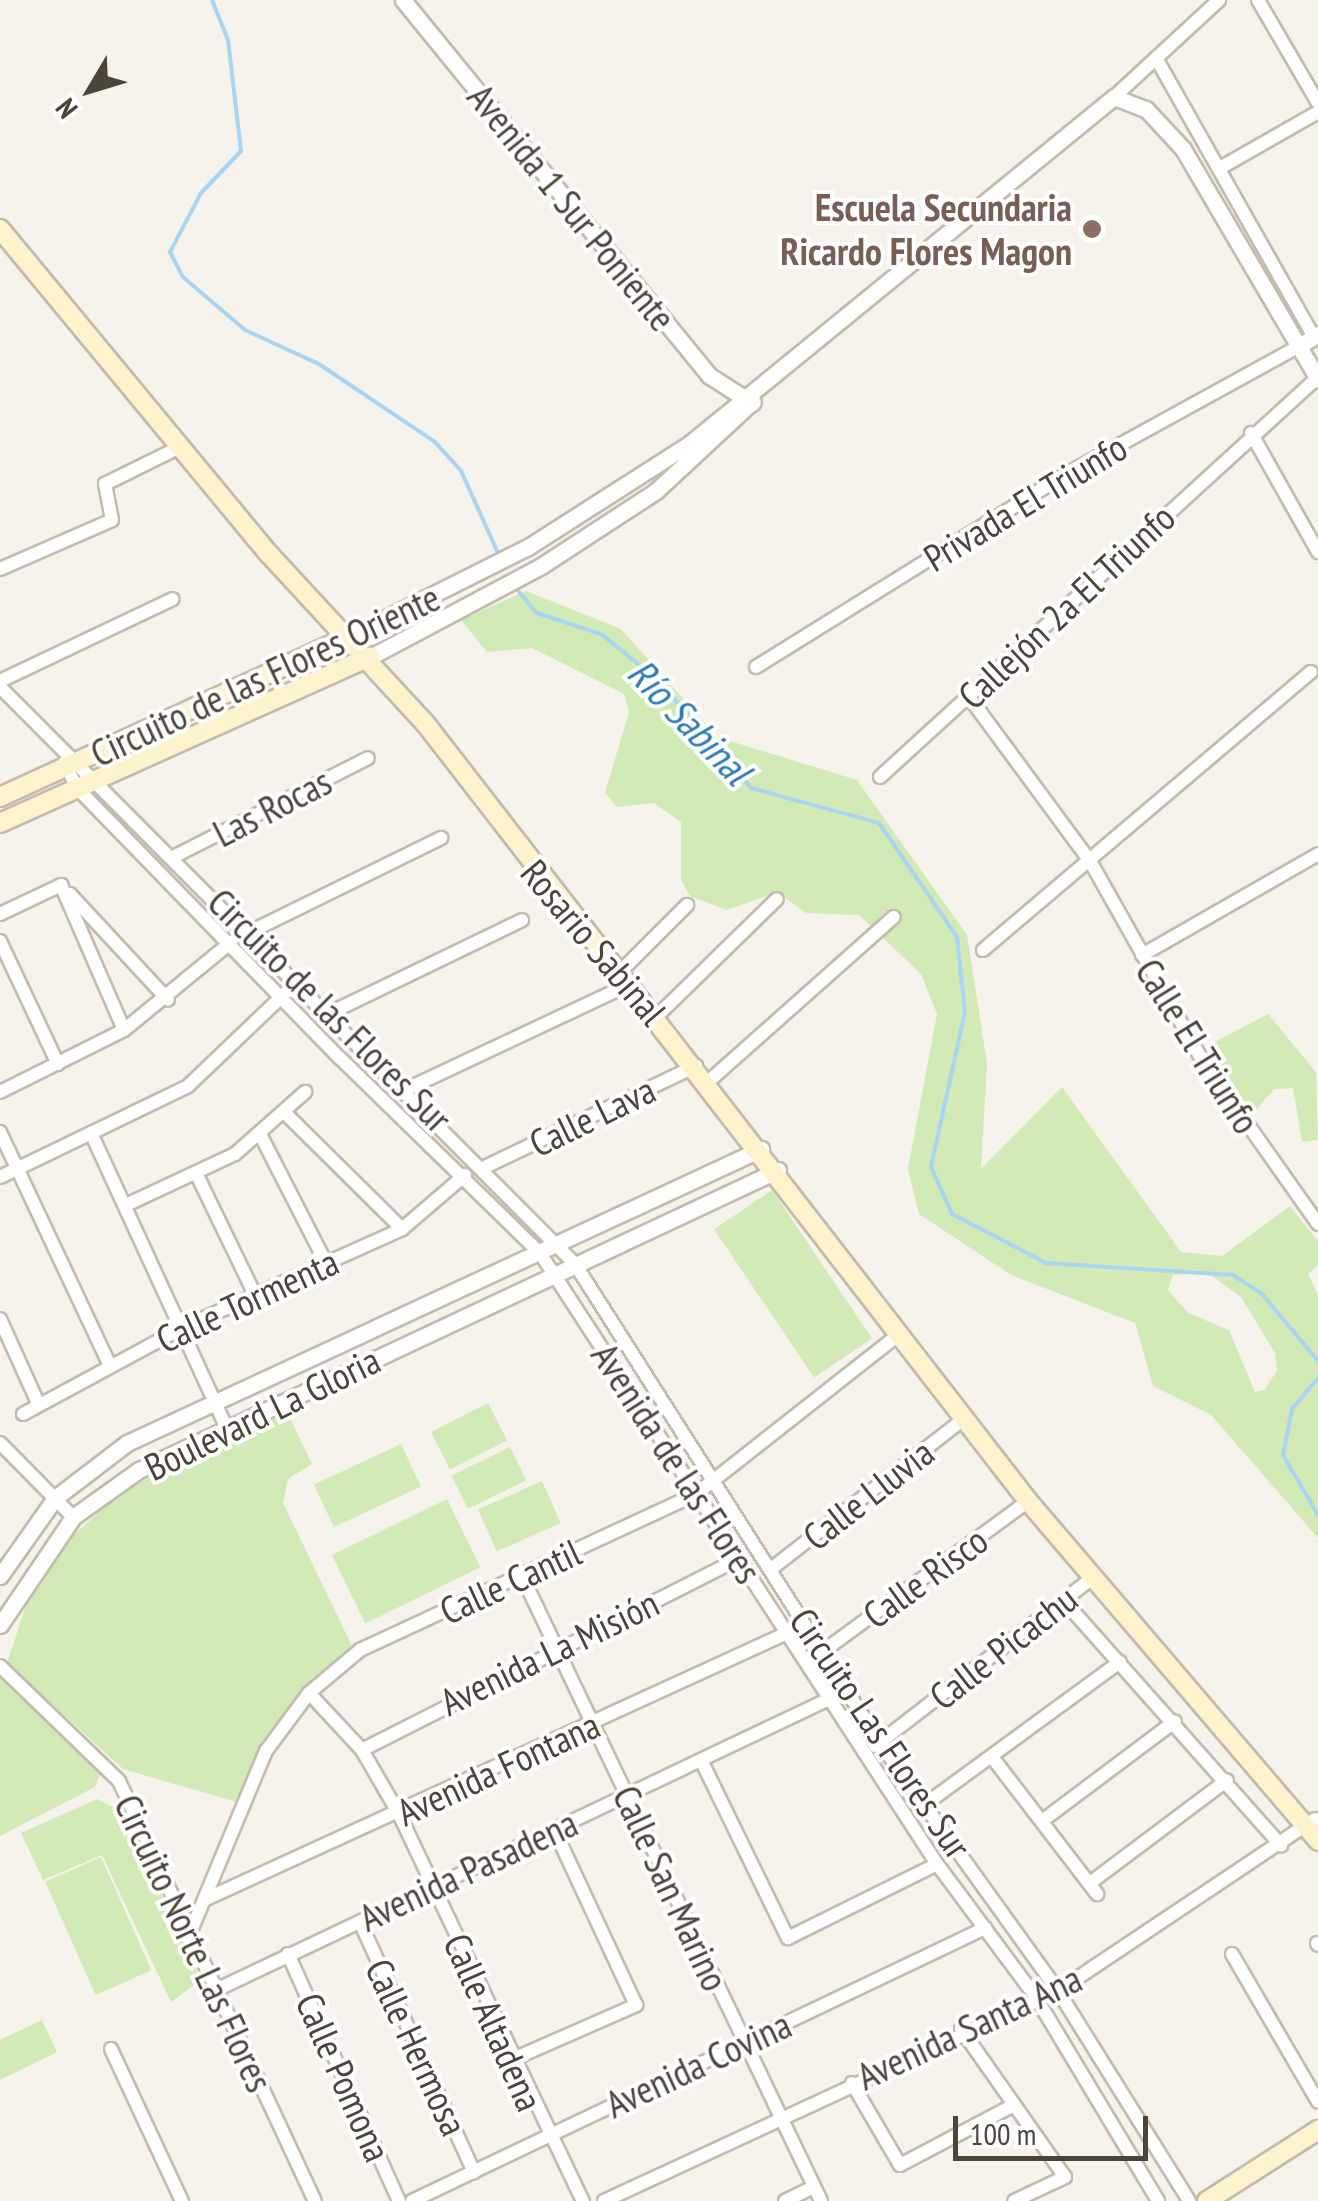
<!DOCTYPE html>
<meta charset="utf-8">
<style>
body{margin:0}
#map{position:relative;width:1318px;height:2201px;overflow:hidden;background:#f6f3ec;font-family:"PT Sans Narrow",sans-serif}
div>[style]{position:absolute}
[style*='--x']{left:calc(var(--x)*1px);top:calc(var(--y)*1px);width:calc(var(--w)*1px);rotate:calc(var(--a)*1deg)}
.green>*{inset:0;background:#d2eab5;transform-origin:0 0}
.stream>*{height:4px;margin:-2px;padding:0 2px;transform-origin:2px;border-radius:2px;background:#a9d4f2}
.roads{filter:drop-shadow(2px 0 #c2bbae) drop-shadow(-2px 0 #c2bbae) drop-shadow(0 2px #c2bbae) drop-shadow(0 -2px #c2bbae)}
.minor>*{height:12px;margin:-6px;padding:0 6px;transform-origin:6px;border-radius:6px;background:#fff}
.tertiary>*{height:15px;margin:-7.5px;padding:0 7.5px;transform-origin:7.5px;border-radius:7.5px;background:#fff}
.secondary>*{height:18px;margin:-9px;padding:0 9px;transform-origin:9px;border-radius:9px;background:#fff3cd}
.dots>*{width:28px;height:28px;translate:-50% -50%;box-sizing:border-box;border:5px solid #fff;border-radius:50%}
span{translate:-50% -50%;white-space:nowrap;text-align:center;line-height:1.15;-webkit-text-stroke:8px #fff;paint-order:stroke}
.street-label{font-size:38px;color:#4b4439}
.education-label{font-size:38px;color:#785e54;font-weight:700}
.right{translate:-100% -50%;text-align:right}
.water-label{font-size:40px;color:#2e7ab2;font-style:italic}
.north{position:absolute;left:40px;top:40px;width:100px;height:100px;-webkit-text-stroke:8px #fff;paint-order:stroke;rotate:232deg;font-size:28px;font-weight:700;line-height:40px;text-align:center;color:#4b4439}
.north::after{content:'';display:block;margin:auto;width:35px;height:45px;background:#4b4439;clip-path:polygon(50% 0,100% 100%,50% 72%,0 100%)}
.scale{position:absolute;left:953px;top:2116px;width:195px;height:45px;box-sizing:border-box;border:5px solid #4b4439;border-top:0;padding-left:12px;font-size:30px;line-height:35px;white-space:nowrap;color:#4b4439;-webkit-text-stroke:8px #fff;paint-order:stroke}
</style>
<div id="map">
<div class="green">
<div style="clip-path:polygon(evenodd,526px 591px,621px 629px,717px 737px,857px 780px,967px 935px,987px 1063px,981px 1169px,1062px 1087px,1181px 1252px,1222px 1256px,1290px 1206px,1318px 1241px,1318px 1265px,1308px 1274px,1318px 1295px,1318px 1538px,1211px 1415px,1153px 1386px,1135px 1323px,1011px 1275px,919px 1214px,908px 1169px,937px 1014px,921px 974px,859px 915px,806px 913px,777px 892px,727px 910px,690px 896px,681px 880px,681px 822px,654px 803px,617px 807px,605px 793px,629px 712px,624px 694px,532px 648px,487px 652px,461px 620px,526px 591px,1205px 1271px,1241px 1297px,1275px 1353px,1277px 1371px,1264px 1390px,1255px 1392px,1229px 1330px,1188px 1313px,1168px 1290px,1173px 1275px,1205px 1271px)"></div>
<div style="clip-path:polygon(1268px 1014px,1316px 1072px,1318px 1140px,1302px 1142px,1293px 1088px,1274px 1089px,1250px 1117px,1208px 1058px,1213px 1043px)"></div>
<div style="left:772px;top:1190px;width:179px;height:70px;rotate:56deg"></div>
<div style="left:488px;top:1403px;width:42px;height:64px;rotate:63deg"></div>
<div style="clip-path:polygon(287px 1412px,312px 1464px,288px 1479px,283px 1503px,353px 1648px,291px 1704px,237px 1802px,123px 1769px,7px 1663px,28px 1600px,55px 1552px,122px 1491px)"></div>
<div style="left:401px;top:1444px;width:47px;height:96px;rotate:65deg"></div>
<div style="left:510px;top:1447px;width:37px;height:65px;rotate:64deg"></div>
<div style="left:542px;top:1481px;width:46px;height:70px;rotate:66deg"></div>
<div style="left:447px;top:1499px;width:76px;height:128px;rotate:64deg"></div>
<div style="clip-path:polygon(0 1673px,100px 1775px,95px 1787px,0 1836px)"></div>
<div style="clip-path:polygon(97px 1799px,125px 1813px,201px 1980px,171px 2002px,102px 1855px,43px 1880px,21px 1833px)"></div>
<div style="left:101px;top:1857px;width:124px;height:61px;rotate:66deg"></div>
<div style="clip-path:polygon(42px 2020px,57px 2052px,0 2080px,0 2040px)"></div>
</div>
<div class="stream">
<div style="--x:212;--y:0;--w:43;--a:68.2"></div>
<div style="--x:228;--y:40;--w:112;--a:83.3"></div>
<div style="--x:241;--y:151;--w:58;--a:133.6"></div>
<div style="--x:201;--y:193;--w:67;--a:117.7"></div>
<div style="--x:170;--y:252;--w:28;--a:63"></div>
<div style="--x:183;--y:277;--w:82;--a:40.5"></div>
<div style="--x:245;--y:330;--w:81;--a:24.7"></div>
<div style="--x:319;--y:364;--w:140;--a:33.9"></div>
<div style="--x:435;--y:442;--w:39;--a:48"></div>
<div style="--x:461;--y:471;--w:92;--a:65.7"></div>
<div style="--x:514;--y:586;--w:35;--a:50"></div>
<div style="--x:537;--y:613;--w:67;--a:18.2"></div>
<div style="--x:601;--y:634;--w:73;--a:38.9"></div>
<div style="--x:658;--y:680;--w:143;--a:49.3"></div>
<div style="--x:751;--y:788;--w:133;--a:15.3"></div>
<div style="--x:879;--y:823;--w:138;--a:55.6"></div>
<div style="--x:957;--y:937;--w:75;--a:83.9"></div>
<div style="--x:965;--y:1012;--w:159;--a:102.4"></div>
<div style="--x:931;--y:1167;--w:51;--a:65.9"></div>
<div style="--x:952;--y:1214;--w:106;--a:27.5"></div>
<div style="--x:1046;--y:1263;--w:187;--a:3.7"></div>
<div style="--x:1233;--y:1275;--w:35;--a:33"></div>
<div style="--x:1262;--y:1294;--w:87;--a:50.1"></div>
<div style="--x:1318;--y:1378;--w:40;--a:130"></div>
<div style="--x:1292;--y:1409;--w:47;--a:101.1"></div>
<div style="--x:1283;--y:1455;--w:69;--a:59.7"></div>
</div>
<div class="roads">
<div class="minor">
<div style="--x:1258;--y:0;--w:119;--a:59.8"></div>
<div style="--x:1156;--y:58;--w:321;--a:60.5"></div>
<div style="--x:1114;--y:97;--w:143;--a:-42.7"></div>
<div style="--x:1220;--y:168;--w:113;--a:-29.7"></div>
<div style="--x:1251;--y:433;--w:137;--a:60.6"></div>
<div style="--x:0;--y:569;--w:122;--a:-23.6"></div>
<div style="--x:112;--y:520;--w:37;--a:-101"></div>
<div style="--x:105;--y:484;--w:81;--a:-26.3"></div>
<div style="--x:756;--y:667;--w:359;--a:-31.9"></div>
<div style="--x:1061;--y:477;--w:272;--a:-28.8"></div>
<div style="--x:0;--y:681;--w:191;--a:-25.4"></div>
<div style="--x:0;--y:687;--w:815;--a:45.1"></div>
<div style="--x:575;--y:1264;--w:568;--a:57.51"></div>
<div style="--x:880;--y:1743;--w:305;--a:54.3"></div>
<div style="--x:1058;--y:1991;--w:248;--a:58"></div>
<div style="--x:969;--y:697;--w:204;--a:53.6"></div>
<div style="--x:1090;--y:861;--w:226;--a:60.6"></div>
<div style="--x:1201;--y:1058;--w:203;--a:54.8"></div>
<div style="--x:64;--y:763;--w:30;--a:62"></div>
<div style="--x:78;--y:789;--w:376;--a:45.8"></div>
<div style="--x:340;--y:1058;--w:279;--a:44.3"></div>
<div style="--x:540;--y:1253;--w:729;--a:56.99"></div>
<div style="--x:937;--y:1864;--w:164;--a:53.4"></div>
<div style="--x:1035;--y:1996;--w:239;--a:59"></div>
<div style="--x:880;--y:777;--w:592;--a:-42.4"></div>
<div style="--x:175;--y:856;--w:216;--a:-26.9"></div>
<div style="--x:61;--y:885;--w:158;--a:66.5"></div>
<div style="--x:70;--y:894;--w:144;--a:47.2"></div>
<div style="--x:0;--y:914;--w:68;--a:-25.4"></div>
<div style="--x:252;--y:931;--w:211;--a:-26.2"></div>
<div style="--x:0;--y:941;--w:136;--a:64.8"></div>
<div style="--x:983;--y:950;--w:430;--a:-40.3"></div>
<div style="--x:1142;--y:955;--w:203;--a:-29.8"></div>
<div style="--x:618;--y:974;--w:98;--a:-45"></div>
<div style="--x:332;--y:1012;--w:211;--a:-25.8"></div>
<div style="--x:655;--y:1018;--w:170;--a:-44.3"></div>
<div style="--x:709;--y:1081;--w:247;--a:-41.6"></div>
<div style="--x:409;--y:1088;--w:242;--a:-25.2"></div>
<div style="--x:0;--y:1092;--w:139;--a:-26.6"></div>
<div style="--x:124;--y:1030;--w:139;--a:-39.4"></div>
<div style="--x:287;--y:1115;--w:162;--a:44.7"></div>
<div style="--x:0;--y:1132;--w:256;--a:64.8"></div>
<div style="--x:91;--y:1133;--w:326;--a:65.3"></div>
<div style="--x:261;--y:1136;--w:143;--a:62.9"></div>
<div style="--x:487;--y:1166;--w:232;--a:-25.6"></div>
<div style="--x:197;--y:1175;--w:133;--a:64.2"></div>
<div style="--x:0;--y:1177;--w:209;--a:-25.8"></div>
<div style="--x:188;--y:1086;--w:153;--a:-43.7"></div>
<div style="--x:126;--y:1205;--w:120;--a:-25.1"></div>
<div style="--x:235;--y:1154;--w:94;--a:-41.5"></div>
<div style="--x:0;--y:1319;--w:90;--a:65.7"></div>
<div style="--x:23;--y:1414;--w:181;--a:-28.4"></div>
<div style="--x:182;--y:1328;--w:241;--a:-24.2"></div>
<div style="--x:402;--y:1229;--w:83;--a:-40.6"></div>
<div style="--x:0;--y:1443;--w:104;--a:45.4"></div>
<div style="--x:771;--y:1569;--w:244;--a:-37.9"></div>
<div style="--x:522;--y:1576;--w:693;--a:64.43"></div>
<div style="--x:1064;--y:1601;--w:327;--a:48.4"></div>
<div style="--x:822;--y:1652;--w:255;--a:-36.2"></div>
<div style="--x:0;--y:1666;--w:165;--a:44"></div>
<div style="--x:119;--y:1781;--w:463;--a:65"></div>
<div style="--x:309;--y:1693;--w:78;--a:47.1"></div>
<div style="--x:362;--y:1750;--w:74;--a:60"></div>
<div style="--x:399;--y:1814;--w:429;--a:64.6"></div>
<div style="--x:875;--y:1746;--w:277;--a:-37.7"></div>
<div style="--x:362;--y:1750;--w:423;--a:-26.9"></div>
<div style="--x:992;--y:1757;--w:173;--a:52.5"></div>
<div style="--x:702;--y:1762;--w:196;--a:64"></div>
<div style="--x:788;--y:1938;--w:166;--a:-26.4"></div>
<div style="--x:927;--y:1803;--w:239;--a:-36.2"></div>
<div style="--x:1042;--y:1821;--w:166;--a:-36.9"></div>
<div style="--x:1090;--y:1883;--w:171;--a:-36.9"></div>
<div style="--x:206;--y:1899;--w:639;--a:-24.6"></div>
<div style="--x:360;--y:1922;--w:275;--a:65.5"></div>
<div style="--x:188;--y:1938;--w:203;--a:-67.4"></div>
<div style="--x:266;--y:1751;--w:72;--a:-53.4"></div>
<div style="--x:309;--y:1693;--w:67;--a:-40.1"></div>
<div style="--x:360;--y:1650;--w:370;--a:-24.9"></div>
<div style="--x:696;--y:1494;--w:258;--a:-38.2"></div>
<div style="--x:1317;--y:1943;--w:2;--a:63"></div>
<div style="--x:288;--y:1954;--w:271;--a:65.8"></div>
<div style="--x:1232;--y:1954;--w:171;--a:59.8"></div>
<div style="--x:216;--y:1990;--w:679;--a:-25.39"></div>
<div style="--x:961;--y:2029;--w:181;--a:54.9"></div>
<div style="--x:1065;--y:2177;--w:56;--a:154.8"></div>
<div style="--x:111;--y:2049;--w:168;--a:65"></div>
<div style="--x:511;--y:2060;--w:137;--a:-23.7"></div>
<div style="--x:636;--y:2005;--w:192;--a:-115"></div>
<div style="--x:852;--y:2083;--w:95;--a:59.7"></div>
<div style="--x:900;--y:2165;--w:129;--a:-27.8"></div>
<div style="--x:412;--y:2201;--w:635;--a:-25.47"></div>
<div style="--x:604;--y:2201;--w:500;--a:-24.82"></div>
<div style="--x:1058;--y:1991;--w:309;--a:-33.8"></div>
<div style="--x:785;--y:2201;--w:32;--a:-26"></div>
</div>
<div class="tertiary">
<div style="--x:403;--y:0;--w:485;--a:50.8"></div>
<div style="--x:710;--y:376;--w:50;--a:32.7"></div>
<div style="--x:1299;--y:346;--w:22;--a:-32"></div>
<div style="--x:350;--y:636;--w:199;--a:-26.6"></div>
<div style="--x:528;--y:547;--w:191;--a:-32.6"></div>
<div style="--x:689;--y:444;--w:549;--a:-39.23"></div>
<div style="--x:1114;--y:97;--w:34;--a:21"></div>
<div style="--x:1146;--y:109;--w:54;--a:47.2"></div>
<div style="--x:1183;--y:149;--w:267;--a:59.6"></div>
<div style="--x:370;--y:657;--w:194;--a:-28"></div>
<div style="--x:541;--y:566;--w:137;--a:-33.1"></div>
<div style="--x:656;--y:491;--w:132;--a:-42.9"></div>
<div style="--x:0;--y:1576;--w:95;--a:-54.8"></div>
<div style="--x:55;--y:1498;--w:91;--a:-37.4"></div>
<div style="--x:127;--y:1443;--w:699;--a:-24.88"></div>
<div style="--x:0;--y:1625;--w:130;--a:-55.9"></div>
<div style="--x:73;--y:1517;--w:81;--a:-35.5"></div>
<div style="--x:139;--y:1470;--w:706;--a:-25.15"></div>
</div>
<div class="secondary">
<div style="--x:0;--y:229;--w:422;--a:50.4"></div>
<div style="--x:269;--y:554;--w:230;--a:47.3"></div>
<div style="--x:425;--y:723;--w:984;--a:52.22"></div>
<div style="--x:1028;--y:1501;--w:447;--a:49.5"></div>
<div style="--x:0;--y:797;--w:385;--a:-24.7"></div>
<div style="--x:0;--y:823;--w:406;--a:-24.2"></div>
<div style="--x:1207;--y:2201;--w:132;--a:-32.6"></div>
</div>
</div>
<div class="dots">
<div style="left:1092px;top:229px;background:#8d6e63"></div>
</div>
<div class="street-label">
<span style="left:572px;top:207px;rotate:51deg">Avenida 1 Sur Poniente</span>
<span style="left:1025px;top:502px;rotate:-31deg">Privada El Triunfo</span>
<span style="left:1066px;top:606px;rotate:-43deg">Callejón 2a El Triunfo</span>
<span style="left:265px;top:675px;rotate:-25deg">Circuito de las Flores Oriente</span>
<span style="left:272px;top:807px;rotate:-27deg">Las Rocas</span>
<span style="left:594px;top:942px;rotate:50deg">Rosario Sabinal</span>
<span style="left:330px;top:1010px;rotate:45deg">Circuito de las Flores Sur</span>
<span style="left:1198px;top:1046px;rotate:58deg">Calle El Triunfo</span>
<span style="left:592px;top:1116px;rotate:-26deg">Calle Lava</span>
<span style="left:247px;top:1300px;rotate:-25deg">Calle Tormenta</span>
<span style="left:262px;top:1413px;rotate:-26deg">Boulevard La Gloria</span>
<span style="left:677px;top:1463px;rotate:57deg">Avenida de las Flores</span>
<span style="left:868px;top:1494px;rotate:-38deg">Calle Lluvia</span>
<span style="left:925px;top:1577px;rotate:-36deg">Calle Risco</span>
<span style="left:510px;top:1581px;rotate:-25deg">Calle Cantil</span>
<span style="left:1003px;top:1647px;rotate:-38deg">Calle Picachu</span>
<span style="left:549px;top:1652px;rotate:-26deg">Avenida La Misión</span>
<span style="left:881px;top:1733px;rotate:56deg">Circuito Las Flores Sur</span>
<span style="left:498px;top:1768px;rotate:-25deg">Avenida Fontana</span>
<span style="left:468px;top:1870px;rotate:-25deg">Avenida Pasadena</span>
<span style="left:671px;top:1888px;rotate:65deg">Calle San Marino</span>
<span style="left:194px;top:1943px;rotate:65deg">Circuito Norte Las Flores</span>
<span style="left:494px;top:2022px;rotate:66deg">Calle Altadena</span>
<span style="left:969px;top:2027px;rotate:-25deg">Avenida Santa Ana</span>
<span style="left:417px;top:2047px;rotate:65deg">Calle Hermosa</span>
<span style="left:698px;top:2064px;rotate:-25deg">Avenida Covina</span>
<span style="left:344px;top:2077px;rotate:66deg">Calle Pomona</span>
</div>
<div class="education-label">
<span class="right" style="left:1072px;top:229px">Escuela Secundaria<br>Ricardo Flores Magon</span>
</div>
<div class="water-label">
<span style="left:690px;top:721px;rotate:46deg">Río Sabinal</span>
</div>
<div class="north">N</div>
<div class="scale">100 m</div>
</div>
